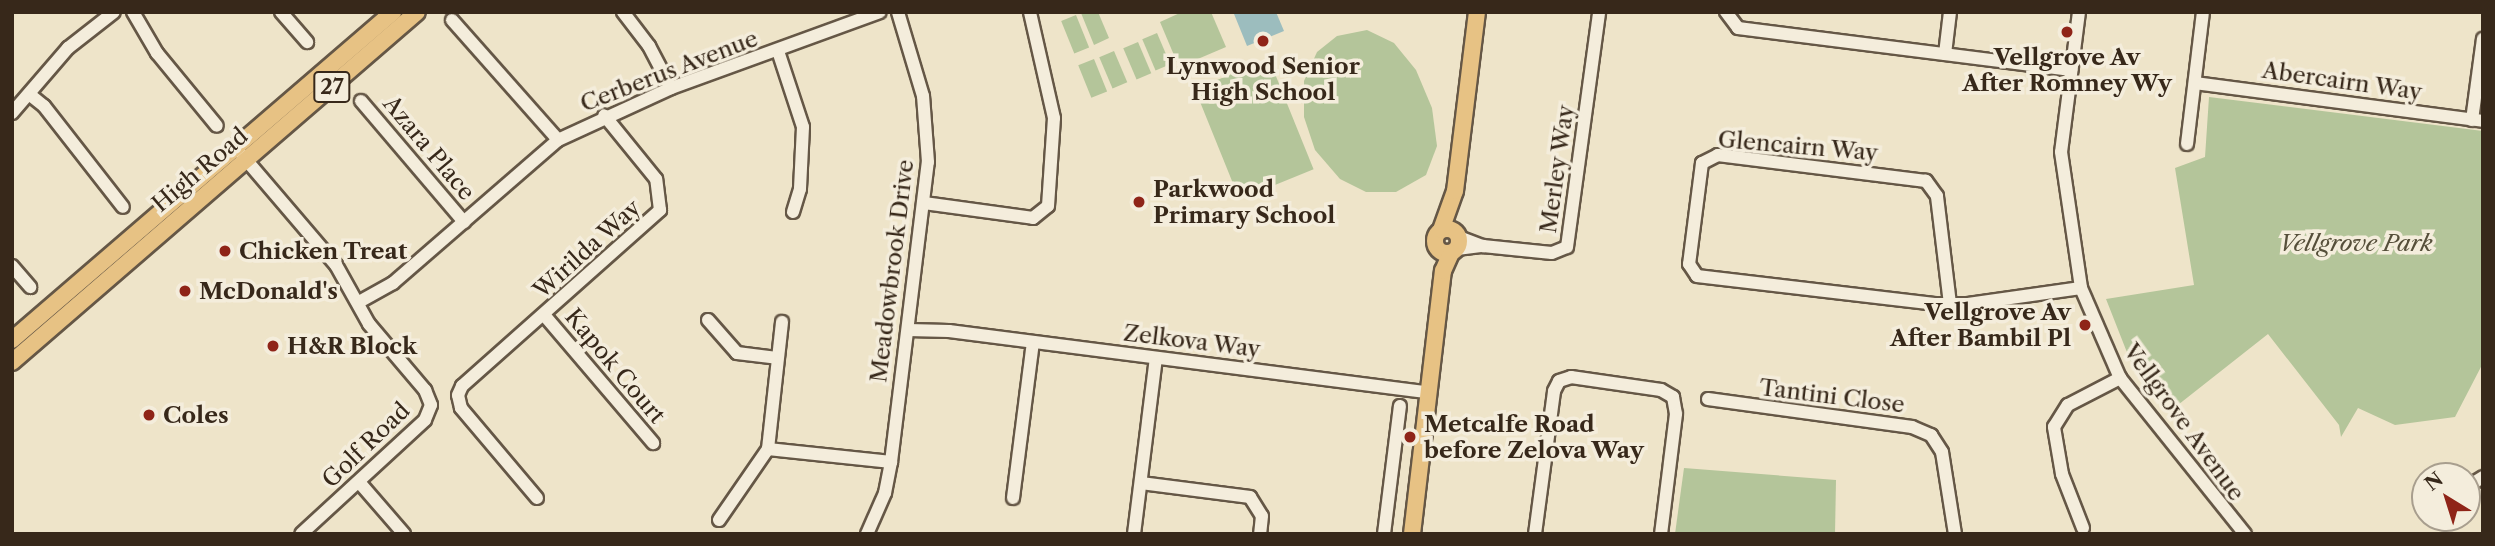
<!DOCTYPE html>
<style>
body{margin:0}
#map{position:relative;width:2495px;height:546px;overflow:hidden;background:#eee4c9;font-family:"Libre Caslon Text",serif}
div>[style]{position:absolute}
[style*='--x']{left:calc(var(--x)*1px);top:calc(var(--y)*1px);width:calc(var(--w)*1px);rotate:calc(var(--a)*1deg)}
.green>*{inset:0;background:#b4c59a;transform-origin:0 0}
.water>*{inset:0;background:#9cbdbe}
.roads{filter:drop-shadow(2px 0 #655746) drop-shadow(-2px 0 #655746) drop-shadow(0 2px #655746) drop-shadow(0 -2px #655746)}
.minor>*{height:12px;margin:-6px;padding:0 6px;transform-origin:6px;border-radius:6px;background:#f4eddc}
.major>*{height:16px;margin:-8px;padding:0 8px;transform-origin:8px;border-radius:8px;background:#e7c284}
.major>.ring{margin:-8px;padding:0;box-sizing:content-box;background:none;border:16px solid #e7c284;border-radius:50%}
.dots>*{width:19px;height:19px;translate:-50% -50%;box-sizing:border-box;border:4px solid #f4eddc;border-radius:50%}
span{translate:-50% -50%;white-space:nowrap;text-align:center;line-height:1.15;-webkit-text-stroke:7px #f4eddc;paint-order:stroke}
.shield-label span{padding:2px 5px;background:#f4eddc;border:2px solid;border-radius:5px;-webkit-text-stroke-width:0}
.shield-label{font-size:21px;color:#37281a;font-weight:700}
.poi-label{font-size:23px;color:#37281a;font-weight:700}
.left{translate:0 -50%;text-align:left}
.right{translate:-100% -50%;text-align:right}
.street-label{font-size:23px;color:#37281a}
.park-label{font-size:23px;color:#564f3a;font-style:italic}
.frame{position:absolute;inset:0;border:14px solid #37281a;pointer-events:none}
.north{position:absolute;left:2411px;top:462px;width:70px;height:70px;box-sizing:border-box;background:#f4eddc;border:2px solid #a89e8e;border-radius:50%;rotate:322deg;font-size:19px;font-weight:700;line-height:28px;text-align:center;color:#37281a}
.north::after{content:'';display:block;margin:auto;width:24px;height:32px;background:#8f2418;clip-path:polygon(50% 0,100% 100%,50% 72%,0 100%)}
</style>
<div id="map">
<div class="green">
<div style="clip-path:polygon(1098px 12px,1109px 38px,1094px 45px,1081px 13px)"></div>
<div style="clip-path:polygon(1182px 12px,1211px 12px,1226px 47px,1179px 67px,1160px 22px)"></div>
<div style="left:1076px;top:15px;width:35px;height:16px;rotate:68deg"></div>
<div style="clip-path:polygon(1367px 30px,1394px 43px,1416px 70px,1432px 108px,1437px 146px,1426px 175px,1396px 192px,1366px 192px,1340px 179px,1315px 150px,1304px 117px,1304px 81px,1317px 52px,1337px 36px)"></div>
<div style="left:1157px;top:33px;width:34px;height:16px;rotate:67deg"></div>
<div style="left:1138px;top:42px;width:34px;height:16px;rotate:67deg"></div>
<div style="left:1114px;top:51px;width:34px;height:16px;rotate:67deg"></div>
<div style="left:1094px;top:59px;width:35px;height:17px;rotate:68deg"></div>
<div style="left:1269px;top:59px;width:119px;height:80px;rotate:68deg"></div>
<div style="clip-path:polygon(2209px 97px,2483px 131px,2483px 363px,2455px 417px,2395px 425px,2358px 408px,2341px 437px,2339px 425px,2268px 334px,2169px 412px,2130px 360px,2106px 299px,2194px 285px,2175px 168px,2205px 157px)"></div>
<div style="clip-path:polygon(1684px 468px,1836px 480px,1835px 534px,1675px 534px)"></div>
</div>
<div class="water">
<div style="clip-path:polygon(1276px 12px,1284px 31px,1247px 46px,1234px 14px)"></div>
</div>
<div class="roads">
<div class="minor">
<div style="--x:133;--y:12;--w:48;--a:59.7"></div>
<div style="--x:157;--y:53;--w:94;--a:50.6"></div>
<div style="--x:281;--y:12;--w:40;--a:49"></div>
<div style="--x:623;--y:12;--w:43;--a:52.6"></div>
<div style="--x:649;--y:46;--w:47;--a:62.4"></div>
<div style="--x:1726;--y:12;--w:20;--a:53"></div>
<div style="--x:1738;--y:28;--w:336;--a:7.2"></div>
<div style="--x:2079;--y:12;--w:141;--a:97.3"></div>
<div style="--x:2061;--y:152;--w:137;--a:81.6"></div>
<div style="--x:2081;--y:288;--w:98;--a:66.6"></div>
<div style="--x:2120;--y:378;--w:200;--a:51.3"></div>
<div style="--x:452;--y:20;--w:160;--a:48.5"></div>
<div style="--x:778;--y:51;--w:80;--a:71.8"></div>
<div style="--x:803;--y:127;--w:62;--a:92.8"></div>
<div style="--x:800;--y:189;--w:24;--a:107"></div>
<div style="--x:1945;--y:54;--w:42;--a:-83.2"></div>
<div style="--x:2195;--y:83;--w:290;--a:7.5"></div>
<div style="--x:29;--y:94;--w:19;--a:39"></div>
<div style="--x:44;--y:106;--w:128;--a:52"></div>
<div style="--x:361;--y:101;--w:159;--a:49.6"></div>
<div style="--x:12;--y:113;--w:86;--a:-49.3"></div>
<div style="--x:68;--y:48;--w:58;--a:-38"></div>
<div style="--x:2472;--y:120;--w:82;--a:-82.3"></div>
<div style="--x:2187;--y:144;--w:133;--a:-83.1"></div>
<div style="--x:242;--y:155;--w:145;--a:49.5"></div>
<div style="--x:336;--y:265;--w:68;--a:60.8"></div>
<div style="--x:369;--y:324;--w:87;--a:49.7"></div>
<div style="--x:425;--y:390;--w:16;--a:68"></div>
<div style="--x:431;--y:405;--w:16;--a:112"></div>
<div style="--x:425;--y:420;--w:168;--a:137.4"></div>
<div style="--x:924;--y:203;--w:110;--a:7.8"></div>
<div style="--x:1033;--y:218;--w:19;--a:-39"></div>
<div style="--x:1048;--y:206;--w:88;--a:-86.1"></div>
<div style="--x:1054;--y:118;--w:109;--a:-102.8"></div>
<div style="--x:1459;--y:237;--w:26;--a:21"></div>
<div style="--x:1457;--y:249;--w:26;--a:-7"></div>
<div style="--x:1483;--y:246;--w:69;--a:5.8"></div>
<div style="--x:1552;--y:253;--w:16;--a:-22"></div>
<div style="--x:1567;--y:247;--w:237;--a:-82.2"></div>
<div style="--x:12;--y:266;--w:28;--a:49"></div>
<div style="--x:359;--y:302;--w:39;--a:-29"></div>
<div style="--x:393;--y:283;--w:218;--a:-40.9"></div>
<div style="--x:558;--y:140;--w:124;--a:-24.7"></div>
<div style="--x:671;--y:88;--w:222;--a:-20"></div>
<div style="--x:1950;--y:304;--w:109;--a:-96.9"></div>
<div style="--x:1937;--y:196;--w:19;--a:-126"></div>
<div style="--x:1926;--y:181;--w:210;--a:-172.9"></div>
<div style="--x:1718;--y:155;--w:18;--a:153"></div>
<div style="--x:1702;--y:163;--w:102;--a:97.3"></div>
<div style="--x:1689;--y:264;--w:14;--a:56"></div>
<div style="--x:1697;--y:276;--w:239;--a:6.7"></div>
<div style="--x:1934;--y:304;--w:34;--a:0"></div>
<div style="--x:1968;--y:304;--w:114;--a:-8.1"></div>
<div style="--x:545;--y:316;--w:167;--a:49.6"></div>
<div style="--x:708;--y:320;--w:44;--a:48.7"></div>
<div style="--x:737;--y:353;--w:38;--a:7"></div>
<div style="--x:908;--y:330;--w:41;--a:1.4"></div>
<div style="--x:949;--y:331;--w:485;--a:7.3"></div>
<div style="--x:1708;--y:399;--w:206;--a:7.8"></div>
<div style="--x:1912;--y:427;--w:21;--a:23"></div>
<div style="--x:1931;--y:435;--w:20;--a:57"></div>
<div style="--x:1942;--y:452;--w:83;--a:81"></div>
<div style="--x:768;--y:449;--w:124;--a:6"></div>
<div style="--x:359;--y:482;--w:69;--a:49.1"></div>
<div style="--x:1141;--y:483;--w:110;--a:7.3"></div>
<div style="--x:1250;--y:497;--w:22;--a:58"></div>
<div style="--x:1262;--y:516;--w:18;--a:96"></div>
<div style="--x:2467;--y:487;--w:19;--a:-32"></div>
<div style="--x:537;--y:498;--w:118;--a:-130.2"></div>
<div style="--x:461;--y:408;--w:13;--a:-103"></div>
<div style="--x:458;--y:395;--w:10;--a:-66"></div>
<div style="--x:462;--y:386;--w:265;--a:-41.6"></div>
<div style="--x:660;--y:210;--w:31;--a:-97"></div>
<div style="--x:656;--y:179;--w:82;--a:-129.1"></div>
<div style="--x:1013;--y:498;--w:157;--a:-82.7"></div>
<div style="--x:719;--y:520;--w:86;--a:-55.4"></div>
<div style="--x:768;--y:449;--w:128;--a:-83.7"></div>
<div style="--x:2083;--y:528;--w:58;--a:-111.3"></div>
<div style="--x:2062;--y:474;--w:48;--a:-99.7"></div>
<div style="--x:2054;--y:427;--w:26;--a:-58"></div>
<div style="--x:2068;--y:405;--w:59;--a:-27.4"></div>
<div style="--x:867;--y:534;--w:45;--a:-66.3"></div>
<div style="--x:885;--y:493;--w:32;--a:-79"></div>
<div style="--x:891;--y:462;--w:302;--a:-83"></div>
<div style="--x:928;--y:162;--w:66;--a:-94.3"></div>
<div style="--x:923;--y:96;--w:88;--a:-106.6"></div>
<div style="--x:1134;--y:534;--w:177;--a:-82.9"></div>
<div style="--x:1384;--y:534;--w:129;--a:-82.9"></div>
<div style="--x:1535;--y:534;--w:144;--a:-82.4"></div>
<div style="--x:1554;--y:391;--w:11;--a:-63"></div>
<div style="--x:1559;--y:381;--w:13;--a:-18"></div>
<div style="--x:1571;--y:377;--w:91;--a:8.2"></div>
<div style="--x:1661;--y:390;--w:14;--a:30"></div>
<div style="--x:1673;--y:397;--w:17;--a:80"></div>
<div style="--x:1676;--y:414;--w:121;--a:97.1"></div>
</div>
<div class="major">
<div class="ring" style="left:1435px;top:229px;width:8px;height:8px"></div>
<div style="--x:1441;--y:230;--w:41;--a:-70.3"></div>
<div style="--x:1455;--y:191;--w:180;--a:-83"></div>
<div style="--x:12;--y:340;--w:503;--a:-40.72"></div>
<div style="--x:12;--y:362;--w:535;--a:-40.83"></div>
<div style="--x:1412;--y:534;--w:265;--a:-83.3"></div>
<div style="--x:1443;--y:271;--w:20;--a:-66"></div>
</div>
</div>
<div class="dots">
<div style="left:2067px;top:32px;background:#8f2418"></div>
<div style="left:1263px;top:41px;background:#8f2418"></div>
<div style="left:1139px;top:202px;background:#8f2418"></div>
<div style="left:225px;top:251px;background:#8f2418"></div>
<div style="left:185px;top:291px;background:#8f2418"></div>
<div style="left:2085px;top:325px;background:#8f2418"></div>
<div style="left:273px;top:346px;background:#8f2418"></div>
<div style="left:149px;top:415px;background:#8f2418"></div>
<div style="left:1410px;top:437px;background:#8f2418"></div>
</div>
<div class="shield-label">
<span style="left:332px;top:87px">27</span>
</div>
<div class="poi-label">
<span style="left:2067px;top:70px">Vellgrove Av<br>After Romney Wy</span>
<span style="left:1263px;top:79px">Lynwood Senior<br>High School</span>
<span class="left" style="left:1153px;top:202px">Parkwood<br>Primary School</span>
<span class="left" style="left:239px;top:251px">Chicken Treat</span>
<span class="left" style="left:199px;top:291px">McDonald's</span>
<span class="right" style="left:2071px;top:325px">Vellgrove Av<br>After Bambil Pl</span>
<span class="left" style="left:287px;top:346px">H&amp;R Block</span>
<span class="left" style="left:163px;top:415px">Coles</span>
<span class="left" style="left:1424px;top:437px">Metcalfe Road<br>before Zelova Way</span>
</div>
<div class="street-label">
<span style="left:669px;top:71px;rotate:-21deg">Cerberus Avenue</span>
<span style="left:2342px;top:81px;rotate:8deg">Abercairn Way</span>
<span style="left:1798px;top:146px;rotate:5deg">Glencairn Way</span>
<span style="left:429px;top:148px;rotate:50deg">Azara Place</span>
<span style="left:1557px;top:169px;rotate:-82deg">Merley Way</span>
<span style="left:200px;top:170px;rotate:-40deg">High Road</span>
<span style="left:587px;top:249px;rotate:-42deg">Wirilda Way</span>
<span style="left:892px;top:271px;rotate:-83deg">Meadowbrook Drive</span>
<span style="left:1192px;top:341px;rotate:7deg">Zelkova Way</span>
<span style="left:615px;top:366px;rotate:50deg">Kapok Court</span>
<span style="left:1832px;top:396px;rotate:7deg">Tantini Close</span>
<span style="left:2184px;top:422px;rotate:54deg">Vellgrove Avenue</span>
<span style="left:366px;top:445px;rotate:-44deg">Golf Road</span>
</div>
<div class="park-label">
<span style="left:2356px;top:243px">Vellgrove Park</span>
</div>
<div class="frame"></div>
<div class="north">N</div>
</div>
